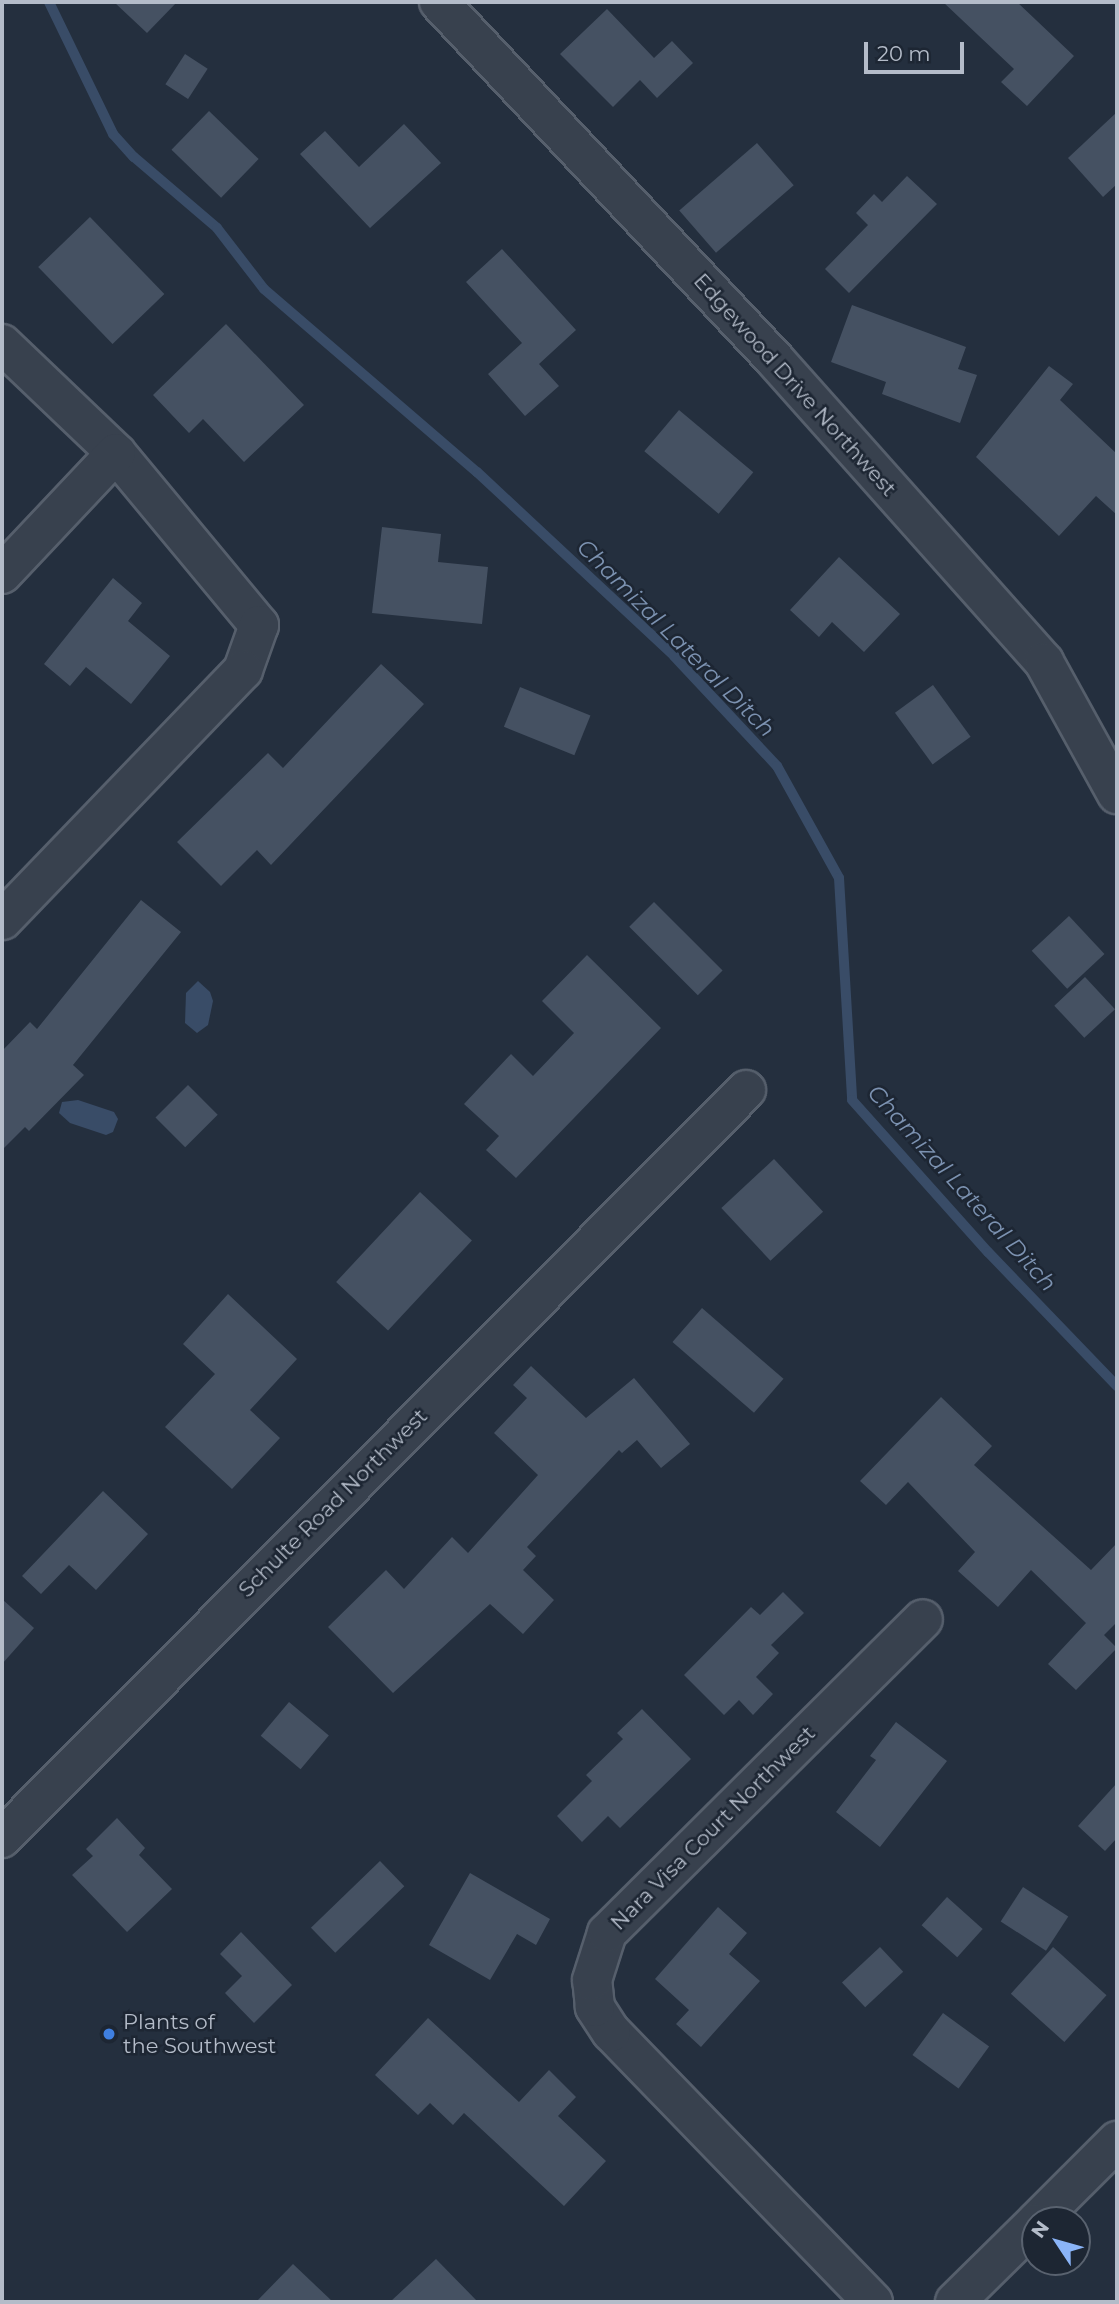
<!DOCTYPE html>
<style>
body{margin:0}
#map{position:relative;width:1119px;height:2304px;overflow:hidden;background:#242f3e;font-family:Montserrat,sans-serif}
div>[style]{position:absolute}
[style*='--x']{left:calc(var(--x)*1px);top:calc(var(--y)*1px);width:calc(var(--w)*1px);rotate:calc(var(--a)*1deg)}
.water>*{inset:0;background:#394c67}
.stream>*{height:10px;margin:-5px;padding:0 5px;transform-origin:5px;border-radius:5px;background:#394c67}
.building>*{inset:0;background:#455162;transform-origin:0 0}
.roads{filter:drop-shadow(2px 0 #565f6c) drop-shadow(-2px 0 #565f6c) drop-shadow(0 2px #565f6c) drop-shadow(0 -2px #565f6c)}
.minor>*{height:38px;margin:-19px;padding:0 19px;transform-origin:19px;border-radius:19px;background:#38414e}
.dots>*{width:19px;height:19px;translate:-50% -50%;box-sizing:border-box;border:4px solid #1d2633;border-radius:50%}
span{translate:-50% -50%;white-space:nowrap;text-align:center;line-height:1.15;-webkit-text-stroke:5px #1d2633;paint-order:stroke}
.street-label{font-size:21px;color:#b4bcc9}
.poi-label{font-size:21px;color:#b4bcc9}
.left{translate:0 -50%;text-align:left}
.water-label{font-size:23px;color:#7c92b1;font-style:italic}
.frame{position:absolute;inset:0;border:4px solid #b4bcc9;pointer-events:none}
.north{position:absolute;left:1021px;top:2206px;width:70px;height:70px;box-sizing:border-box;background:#1d2633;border:2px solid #59626f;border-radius:50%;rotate:306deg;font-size:19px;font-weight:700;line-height:28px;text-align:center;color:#b4bcc9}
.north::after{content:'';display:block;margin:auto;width:24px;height:32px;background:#8ab4f8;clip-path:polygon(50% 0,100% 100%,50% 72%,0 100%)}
.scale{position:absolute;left:864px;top:42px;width:100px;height:32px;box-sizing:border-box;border:4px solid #b4bcc9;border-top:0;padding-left:9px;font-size:21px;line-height:24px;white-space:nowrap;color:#b4bcc9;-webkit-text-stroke:5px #1d2633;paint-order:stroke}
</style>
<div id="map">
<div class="water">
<div style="clip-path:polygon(198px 981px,210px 992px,213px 1001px,208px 1025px,197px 1033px,185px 1023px,186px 993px)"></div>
<div style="clip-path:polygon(78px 1100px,114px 1112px,118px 1119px,113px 1132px,106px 1135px,70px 1123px,59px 1113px,62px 1102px)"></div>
</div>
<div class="stream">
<div style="--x:49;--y:2;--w:147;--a:64.1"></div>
<div style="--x:113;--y:134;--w:31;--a:48"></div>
<div style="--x:134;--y:157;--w:109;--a:40.5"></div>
<div style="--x:217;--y:228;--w:77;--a:52.4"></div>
<div style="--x:264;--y:289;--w:281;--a:40.7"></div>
<div style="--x:477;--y:472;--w:270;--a:43"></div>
<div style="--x:674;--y:656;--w:151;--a:46.9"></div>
<div style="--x:777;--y:766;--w:128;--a:61"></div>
<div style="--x:839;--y:878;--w:222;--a:86.6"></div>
<div style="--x:852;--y:1100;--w:204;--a:48.2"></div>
<div style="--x:988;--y:1252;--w:186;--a:46.1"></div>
</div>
<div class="building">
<div style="clip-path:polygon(114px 2px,177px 2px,147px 33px)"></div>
<div style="clip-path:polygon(943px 2px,1017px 2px,1074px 56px,1027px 106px,1001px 82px,1014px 69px)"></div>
<div style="clip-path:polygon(607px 9px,654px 58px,672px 41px,693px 63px,657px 98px,640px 80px,613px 107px,560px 54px)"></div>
<div style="left:185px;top:54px;width:27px;height:36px;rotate:33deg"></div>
<div style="left:209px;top:111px;width:69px;height:54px;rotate:44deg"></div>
<div style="clip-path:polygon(1117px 112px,1117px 184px,1103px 197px,1068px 158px)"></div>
<div style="clip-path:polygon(404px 124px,441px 163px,370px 228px,300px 154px,325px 131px,359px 167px)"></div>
<div style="left:757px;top:143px;width:56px;height:103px;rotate:49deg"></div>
<div style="clip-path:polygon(907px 176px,937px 204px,849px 293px,825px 269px,868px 225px,856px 213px,874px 194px,882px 202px)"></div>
<div style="left:90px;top:217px;width:107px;height:72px;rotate:46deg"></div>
<div style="clip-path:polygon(502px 249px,576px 330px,539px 364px,559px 386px,525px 416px,488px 374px,522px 343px,466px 282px)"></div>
<div style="clip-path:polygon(852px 305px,966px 347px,958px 369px,977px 375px,960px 423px,882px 394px,886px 382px,831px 362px)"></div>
<div style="clip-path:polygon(226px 324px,304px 405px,244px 462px,203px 419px,189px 433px,153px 395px)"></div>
<div style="clip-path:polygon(1049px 366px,1073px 384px,1060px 400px,1117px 454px,1117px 515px,1096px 496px,1059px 536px,976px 457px)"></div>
<div style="left:679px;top:410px;width:97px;height:54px;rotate:40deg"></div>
<div style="clip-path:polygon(382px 527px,441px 534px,438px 562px,488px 567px,482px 624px,372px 613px)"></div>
<div style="clip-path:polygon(839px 557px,900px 614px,864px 652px,832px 622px,819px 637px,790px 610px)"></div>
<div style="clip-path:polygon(113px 578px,142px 603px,128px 621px,170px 656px,131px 704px,86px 667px,70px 686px,44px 664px)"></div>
<div style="clip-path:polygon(381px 664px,424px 704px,271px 865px,257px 850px,221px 886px,177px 842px,268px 753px,283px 768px)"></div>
<div style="left:933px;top:685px;width:64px;height:47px;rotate:54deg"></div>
<div style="left:520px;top:687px;width:76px;height:43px;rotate:22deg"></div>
<div style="clip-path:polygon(141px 900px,181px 932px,73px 1065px,84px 1075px,29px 1131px,25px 1127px,2px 1150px,2px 1051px,30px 1022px,37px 1029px)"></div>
<div style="left:654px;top:902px;width:97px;height:35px;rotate:45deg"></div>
<div style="left:1069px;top:916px;width:52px;height:51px;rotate:47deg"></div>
<div style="clip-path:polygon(587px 955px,661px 1028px,516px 1178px,486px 1150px,499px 1136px,464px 1104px,511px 1054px,533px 1076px,574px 1033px,542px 1001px)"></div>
<div style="left:1085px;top:977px;width:44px;height:42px;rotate:47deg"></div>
<div style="left:188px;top:1085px;width:42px;height:46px;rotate:45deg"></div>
<div style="left:774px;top:1159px;width:72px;height:72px;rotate:47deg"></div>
<div style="left:420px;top:1192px;width:71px;height:123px;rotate:43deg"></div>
<div style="clip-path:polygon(228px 1294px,297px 1359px,250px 1410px,280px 1438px,232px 1489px,165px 1427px,215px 1374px,183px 1344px)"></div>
<div style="left:702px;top:1308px;width:108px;height:45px;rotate:41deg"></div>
<div style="clip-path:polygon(531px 1366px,586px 1418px,634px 1378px,690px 1444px,661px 1468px,637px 1440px,622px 1453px,619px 1450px,527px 1547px,536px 1556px,523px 1570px,554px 1600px,523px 1634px,490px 1604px,393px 1693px,328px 1627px,386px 1570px,404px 1589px,452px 1537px,468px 1553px,538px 1475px,494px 1433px,527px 1398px,513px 1385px)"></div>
<div style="clip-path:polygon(941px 1397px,992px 1446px,974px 1465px,1091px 1570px,1117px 1543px,1117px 1622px,1104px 1635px,1117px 1648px,1076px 1690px,1048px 1664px,1086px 1623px,1031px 1570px,998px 1607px,958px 1571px,975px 1552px,908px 1482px,886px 1505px,860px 1481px)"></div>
<div style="clip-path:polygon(103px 1491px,148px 1534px,96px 1590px,69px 1565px,41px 1594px,22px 1576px)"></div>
<div style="clip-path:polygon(783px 1592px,804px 1613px,771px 1645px,779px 1653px,756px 1677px,773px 1694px,753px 1715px,739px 1700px,724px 1715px,684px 1675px,751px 1607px,760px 1615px)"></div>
<div style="clip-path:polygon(2px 1599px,34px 1628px,2px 1664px)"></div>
<div style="left:289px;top:1702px;width:52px;height:44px;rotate:40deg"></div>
<div style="clip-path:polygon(642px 1709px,691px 1759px,620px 1828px,608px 1816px,582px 1842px,557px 1816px,592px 1781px,586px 1775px,623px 1739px,617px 1733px)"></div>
<div style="clip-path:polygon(896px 1722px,947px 1761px,880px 1847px,836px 1812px,876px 1760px,870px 1756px)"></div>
<div style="clip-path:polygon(1117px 1783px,1117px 1838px,1105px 1851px,1078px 1826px)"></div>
<div style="clip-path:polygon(117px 1818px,145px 1848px,139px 1855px,172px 1889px,127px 1932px,72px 1875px,93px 1856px,86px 1849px)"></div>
<div style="left:380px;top:1861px;width:35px;height:96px;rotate:46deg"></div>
<div style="clip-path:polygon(470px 1873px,550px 1919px,536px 1945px,517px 1934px,490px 1980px,429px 1945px)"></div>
<div style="left:1023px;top:1887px;width:54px;height:41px;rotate:33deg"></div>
<div style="left:947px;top:1897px;width:48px;height:38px;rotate:42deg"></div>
<div style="clip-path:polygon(718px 1907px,747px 1933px,729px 1954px,760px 1981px,701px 2047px,676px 2024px,689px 2010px,655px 1979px)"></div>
<div style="clip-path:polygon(241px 1932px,292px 1985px,254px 2023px,225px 1993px,242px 1976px,220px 1954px)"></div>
<div style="left:880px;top:1947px;width:34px;height:52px;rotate:47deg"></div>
<div style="left:1053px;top:1947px;width:72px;height:63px;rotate:42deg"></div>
<div style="left:943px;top:2013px;width:57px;height:52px;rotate:36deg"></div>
<div style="clip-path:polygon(428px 2018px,519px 2102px,549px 2070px,576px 2097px,558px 2116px,606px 2161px,564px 2206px,464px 2113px,453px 2125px,430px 2103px,418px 2115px,375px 2075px)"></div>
<div style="clip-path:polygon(436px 2259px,478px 2302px,390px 2302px)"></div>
<div style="clip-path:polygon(293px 2264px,333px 2302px,256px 2302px)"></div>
</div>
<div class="roads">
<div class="minor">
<div style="--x:439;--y:2;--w:492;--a:46.8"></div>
<div style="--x:776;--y:361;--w:403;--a:48.3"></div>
<div style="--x:1044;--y:662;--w:151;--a:61.1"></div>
<div style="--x:2;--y:344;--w:158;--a:43.7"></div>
<div style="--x:116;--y:453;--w:224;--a:50.3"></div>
<div style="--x:259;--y:625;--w:48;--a:109.6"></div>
<div style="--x:243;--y:670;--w:347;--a:133.9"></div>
<div style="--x:2;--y:574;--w:166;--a:-46.7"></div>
<div style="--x:2;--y:1838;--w:1055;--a:-45.15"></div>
<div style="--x:1038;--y:2220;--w:112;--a:-45"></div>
<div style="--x:873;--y:2302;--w:376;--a:-134.1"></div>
<div style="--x:611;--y:2032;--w:30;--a:-123"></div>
<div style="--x:595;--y:2007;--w:27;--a:-96"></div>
<div style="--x:592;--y:1980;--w:49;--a:-72.3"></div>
<div style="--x:607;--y:1933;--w:445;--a:-44.8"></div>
<div style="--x:955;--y:2302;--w:112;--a:-44.6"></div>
</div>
</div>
<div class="dots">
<div style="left:109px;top:2034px;background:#3f7fe0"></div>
</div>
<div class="street-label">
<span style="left:795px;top:385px;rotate:48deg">Edgewood Drive Northwest</span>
<span style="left:333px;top:1503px;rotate:-45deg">Schulte Road Northwest</span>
<span style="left:713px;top:1828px;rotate:-45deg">Nara Visa Court Northwest</span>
</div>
<div class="poi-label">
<span class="left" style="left:123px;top:2034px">Plants of<br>the Southwest</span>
</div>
<div class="water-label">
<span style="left:676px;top:638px;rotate:45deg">Chamizal Lateral Ditch</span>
<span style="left:962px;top:1188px;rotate:48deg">Chamizal Lateral Ditch</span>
</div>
<div class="frame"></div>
<div class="north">N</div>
<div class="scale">20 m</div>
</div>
